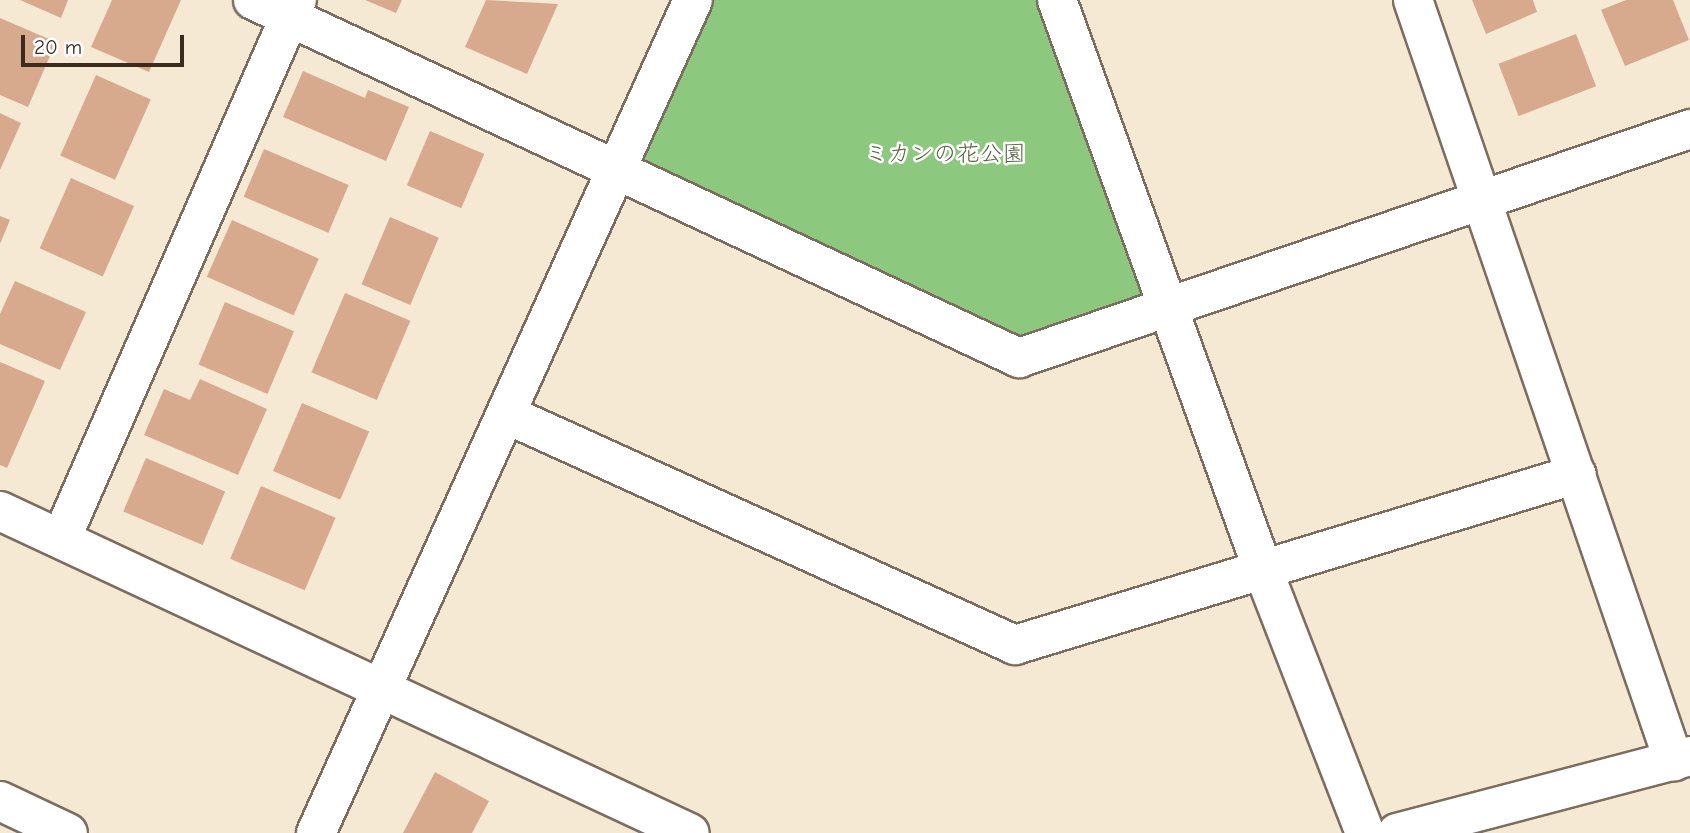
<!DOCTYPE html>
<meta charset="utf-8">
<style>
body{margin:0}
#map{position:relative;width:1690px;height:833px;overflow:hidden;background:#f5e9d4;font-family:"Comic Neue","Klee One",sans-serif}
div>[style]{position:absolute}
[style*='--x']{left:calc(var(--x)*1px);top:calc(var(--y)*1px);width:calc(var(--w)*1px);rotate:calc(var(--a)*1deg)}
.green>*{inset:0;background:#8cc97e}
.building>*{inset:0;background:#d8aa8d;transform-origin:0 0}
.roads{filter:drop-shadow(2px 0 #7c6d5e) drop-shadow(-2px 0 #7c6d5e) drop-shadow(0 2px #7c6d5e) drop-shadow(0 -2px #7c6d5e)}
.minor>*{height:38px;margin:-19px;padding:0 19px;transform-origin:19px;border-radius:19px;background:#fff}
.tertiary>*{height:38px;margin:-19px;padding:0 19px;transform-origin:19px;border-radius:19px;background:#fff}
span{translate:-50% -50%;white-space:nowrap;text-align:center;line-height:1.15;-webkit-text-stroke:5px #fff;paint-order:stroke}
.park-label{font-size:23px;color:#576240}
.scale{position:absolute;left:21px;top:35px;width:163px;height:32px;box-sizing:border-box;border:4px solid #3b2a1e;border-top:0;padding-left:9px;font-size:21px;line-height:24px;white-space:nowrap;color:#3b2a1e;-webkit-text-stroke:5px #fff;paint-order:stroke}
</style>
<div id="map">
<div class="green">
<div style="clip-path:polygon(693px 0,1057px 0,1168px 308px,1019px 358px,617px 174px)"></div>
</div>
<div class="building">
<div style="clip-path:polygon(20px 0,68px 0,61px 18px)"></div>
<div style="clip-path:polygon(112px 0,181px 0,149px 72px,91px 47px)"></div>
<div style="clip-path:polygon(365px 0,402px 0,396px 13px)"></div>
<div style="clip-path:polygon(486px 0,558px 4px,527px 74px,465px 47px)"></div>
<div style="clip-path:polygon(1472px 0,1533px 0,1537px 12px,1486px 34px)"></div>
<div style="clip-path:polygon(1626px 0,1673px 0,1689px 40px,1625px 66px,1601px 10px)"></div>
<div style="clip-path:polygon(0 18px,56px 42px,28px 107px,0 95px)"></div>
<div style="left:1576px;top:34px;width:56px;height:83px;rotate:69deg"></div>
<div style="clip-path:polygon(303px 71px,365px 98px,368px 90px,409px 107px,386px 161px,283px 117px)"></div>
<div style="left:96px;top:75px;width:60px;height:88px;rotate:24deg"></div>
<div style="clip-path:polygon(0 113px,21px 123px,0 170px)"></div>
<div style="left:430px;top:131px;width:59px;height:59px;rotate:23deg"></div>
<div style="left:264px;top:149px;width:92px;height:52px;rotate:23deg"></div>
<div style="left:71px;top:178px;width:69px;height:77px;rotate:24deg"></div>
<div style="clip-path:polygon(0 216px,10px 220px,0 244px)"></div>
<div style="left:390px;top:217px;width:53px;height:73px;rotate:23deg"></div>
<div style="left:232px;top:220px;width:95px;height:62px;rotate:24deg"></div>
<div style="clip-path:polygon(15px 281px,86px 312px,60px 370px,0 344px,0 314px)"></div>
<div style="left:345px;top:293px;width:71px;height:86px;rotate:23deg"></div>
<div style="left:225px;top:302px;width:75px;height:68px;rotate:23deg"></div>
<div style="clip-path:polygon(0 362px,45px 381px,7px 468px,0 465px)"></div>
<div style="clip-path:polygon(200px 379px,267px 409px,238px 475px,144px 435px,164px 389px,190px 400px)"></div>
<div style="left:302px;top:403px;width:73px;height:74px;rotate:23deg"></div>
<div style="left:146px;top:458px;width:86px;height:58px;rotate:23deg"></div>
<div style="left:261px;top:486px;width:81px;height:79px;rotate:23deg"></div>
<div style="clip-path:polygon(435px 772px,489px 801px,472px 833px,403px 833px)"></div>
</div>
<div class="roads">
<div class="minor">
<div style="--x:253;--y:0;--w:846;--a:25.05"></div>
<div style="--x:1019;--y:358;--w:709;--a:-18.84"></div>
<div style="--x:1057;--y:0;--w:606;--a:70.13"></div>
<div style="--x:1263;--y:570;--w:282;--a:68.8"></div>
<div style="--x:1413;--y:0;--w:805;--a:71.09"></div>
<div style="--x:508;--y:415;--w:557;--a:24.4"></div>
<div style="--x:1015;--y:645;--w:587;--a:-16.92"></div>
<div style="--x:0;--y:511;--w:761;--a:25.02"></div>
<div style="--x:62;--y:537;--w:586;--a:-66.37"></div>
<div style="--x:316;--y:833;--w:914;--a:-65.65"></div>
<div style="--x:1397;--y:833;--w:303;--a:-14.7"></div>
</div>
<div class="tertiary">
<div style="--x:0;--y:801;--w:75;--a:25.2"></div>
</div>
</div>
<div class="park-label">
<span style="left:945px;top:154px">ミカンの花公園</span>
</div>
<div class="scale">20 m</div>
</div>
